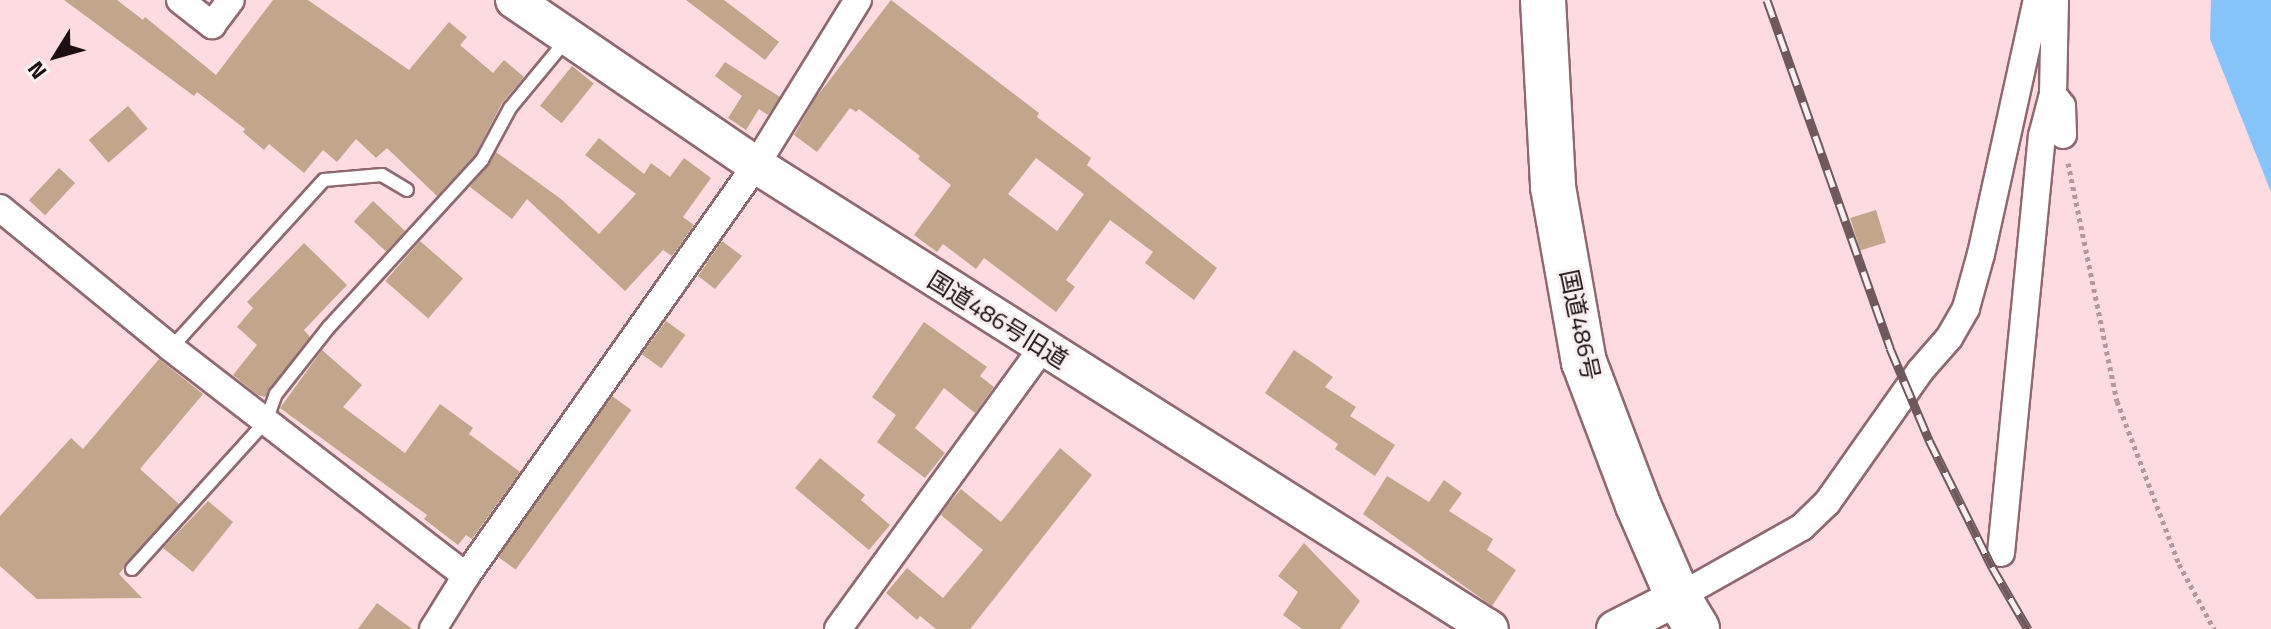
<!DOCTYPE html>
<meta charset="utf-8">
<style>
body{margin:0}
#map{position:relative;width:2271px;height:629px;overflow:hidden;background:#fedbe1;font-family:"Titillium Web","Noto Sans JP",sans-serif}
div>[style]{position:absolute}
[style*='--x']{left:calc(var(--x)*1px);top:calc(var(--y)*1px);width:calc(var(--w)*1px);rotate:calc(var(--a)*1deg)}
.water>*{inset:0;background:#85c3f9}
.building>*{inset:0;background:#c2a68b;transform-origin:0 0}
.path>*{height:5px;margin-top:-2.5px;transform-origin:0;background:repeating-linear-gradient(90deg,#b4989d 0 4px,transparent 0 8px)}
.roads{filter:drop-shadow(2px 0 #906970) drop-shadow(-2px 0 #906970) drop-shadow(0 2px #906970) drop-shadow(0 -2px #906970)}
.lane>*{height:12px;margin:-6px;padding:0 6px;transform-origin:6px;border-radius:6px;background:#fff}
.street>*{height:26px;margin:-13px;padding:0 13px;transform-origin:13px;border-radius:13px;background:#fff}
.secondary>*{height:36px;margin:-18px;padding:0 18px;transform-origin:18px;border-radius:18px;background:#fff}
.highway>*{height:44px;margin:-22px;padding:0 22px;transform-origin:22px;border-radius:22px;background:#fff}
.rail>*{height:9px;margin-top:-4.5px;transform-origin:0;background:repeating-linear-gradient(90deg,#f9f0f1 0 18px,#6f595d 0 36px);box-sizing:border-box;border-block:2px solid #6f595d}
span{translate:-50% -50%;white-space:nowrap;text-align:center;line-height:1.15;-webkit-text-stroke:6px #f9f0f1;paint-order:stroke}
.street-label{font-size:24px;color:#1c0e11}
.north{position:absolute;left:16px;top:16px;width:80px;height:80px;-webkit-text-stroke:6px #f9f0f1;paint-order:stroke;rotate:233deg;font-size:22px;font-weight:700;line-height:32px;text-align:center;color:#1c0e11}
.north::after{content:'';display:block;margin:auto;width:28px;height:36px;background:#1c0e11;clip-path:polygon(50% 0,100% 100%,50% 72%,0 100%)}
</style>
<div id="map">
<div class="water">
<div style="clip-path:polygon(2211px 0,2271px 0,2271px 192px,2210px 39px)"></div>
</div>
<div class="building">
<div style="clip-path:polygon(64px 0,117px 0,143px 20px,145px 17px,216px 75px,273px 0,308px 0,409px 70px,449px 22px,467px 37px,460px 45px,493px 73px,504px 60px,524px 77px,502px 103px,475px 155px,437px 196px,387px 148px,376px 158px,356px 139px,337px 162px,323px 150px,304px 173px,269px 144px,264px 150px,243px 132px,245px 129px,197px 92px,194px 96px)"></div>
<div style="clip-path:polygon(686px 0,724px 0,779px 42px,765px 60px)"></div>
<div style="clip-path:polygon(evenodd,891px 0,1039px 113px,1037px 117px,1091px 158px,1087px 165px,1217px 268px,1194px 300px,1145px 263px,1153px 252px,1110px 220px,1066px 280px,1075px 287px,1056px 312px,984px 258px,976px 269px,943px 244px,937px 252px,914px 235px,951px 185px,918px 159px,920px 156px,859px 109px,856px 112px,850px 108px,817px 152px,794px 135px,815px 99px,891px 0,1036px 158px,1084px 194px,1057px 231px,1008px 194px,1036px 158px)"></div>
<div style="clip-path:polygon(725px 62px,780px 97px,768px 115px,759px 109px,746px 130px,728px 118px,742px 96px,715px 76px)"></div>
<div style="left:572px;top:66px;width:28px;height:51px;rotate:39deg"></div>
<div style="left:128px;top:106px;width:30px;height:52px;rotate:49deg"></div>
<div style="clip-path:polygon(599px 138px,644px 174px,651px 163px,670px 177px,684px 158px,711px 178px,683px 217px,694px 225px,672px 256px,663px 250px,625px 291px,527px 199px,512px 219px,470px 187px,496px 152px,561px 199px,599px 234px,636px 194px,585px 155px)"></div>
<div style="left:59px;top:168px;width:22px;height:44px;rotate:43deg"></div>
<div style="left:373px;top:201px;width:44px;height:28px;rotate:43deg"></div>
<div style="left:1876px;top:210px;width:34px;height:27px;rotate:73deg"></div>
<div style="left:420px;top:241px;width:57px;height:53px;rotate:41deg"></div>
<div style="clip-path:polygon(722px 241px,742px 256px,715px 289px,698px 276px)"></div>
<div style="clip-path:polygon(304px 243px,347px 285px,304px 330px,310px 337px,265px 397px,258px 395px,233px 375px,257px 345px,237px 327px,253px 308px,247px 302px)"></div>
<div style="left:666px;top:321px;width:24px;height:41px;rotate:36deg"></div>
<div style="clip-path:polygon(924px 322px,987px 367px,980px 376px,994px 387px,975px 413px,944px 388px,915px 428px,945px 453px,925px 478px,877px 442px,896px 415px,872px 397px)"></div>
<div style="clip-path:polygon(322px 350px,362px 385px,343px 407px,405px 453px,440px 404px,473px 428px,469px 434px,520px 472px,472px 539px,466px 535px,458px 545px,424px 519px,427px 515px,280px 408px)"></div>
<div style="clip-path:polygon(1294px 350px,1333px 377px,1325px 387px,1356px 407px,1350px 416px,1395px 445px,1375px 476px,1335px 449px,1338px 444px,1265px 393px)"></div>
<div style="clip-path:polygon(159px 359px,203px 394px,140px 469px,179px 504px,119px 574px,142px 598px,37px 599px,0 566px,0 516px,71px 438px,83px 449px)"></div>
<div style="left:612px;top:396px;width:24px;height:197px;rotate:36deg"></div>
<div style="clip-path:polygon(1060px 448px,1092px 475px,970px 629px,936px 629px,920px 616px,917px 620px,886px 593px,907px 568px,943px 598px,983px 550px,941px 515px,946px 507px,961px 489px,1001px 522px)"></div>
<div style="clip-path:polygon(820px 458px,865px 495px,861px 500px,890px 525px,869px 550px,795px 488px)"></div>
<div style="clip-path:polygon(1387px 476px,1429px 502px,1444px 480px,1462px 493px,1449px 511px,1493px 539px,1487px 550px,1516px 570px,1492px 606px,1363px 514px)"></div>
<div style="clip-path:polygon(208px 501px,233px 522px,193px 572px,163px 548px)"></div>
<div style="clip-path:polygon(1304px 543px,1360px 601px,1340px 629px,1302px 629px,1283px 615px,1298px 592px,1278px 576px)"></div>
<div style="clip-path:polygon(377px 603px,412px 629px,358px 629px)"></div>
</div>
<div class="path">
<div style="--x:2068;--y:163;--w:243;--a:78.4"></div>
<div style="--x:2117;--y:401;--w:174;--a:69.2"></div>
<div style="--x:2179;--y:564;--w:74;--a:61.7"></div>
</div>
<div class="roads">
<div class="lane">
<div style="--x:171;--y:348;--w:227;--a:-47.7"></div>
<div style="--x:324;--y:180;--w:58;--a:-4.9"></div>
<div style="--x:382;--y:175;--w:29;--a:31"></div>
<div style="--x:132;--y:569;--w:200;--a:-47.8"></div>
<div style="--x:266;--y:421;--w:29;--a:-70"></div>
<div style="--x:276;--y:394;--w:85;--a:-51.7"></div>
<div style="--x:329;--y:327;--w:226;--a:-47.5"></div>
<div style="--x:482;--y:160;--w:59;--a:-61.7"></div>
<div style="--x:510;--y:108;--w:89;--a:-50.4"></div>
</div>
<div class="street">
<div style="--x:180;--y:0;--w:41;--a:38"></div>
<div style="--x:212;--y:25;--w:31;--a:-53"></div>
<div style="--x:2055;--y:97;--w:11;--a:52"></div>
<div style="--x:2062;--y:106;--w:29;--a:88"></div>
<div style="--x:0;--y:208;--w:221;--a:39.3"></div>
<div style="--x:171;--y:348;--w:373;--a:37.7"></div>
<div style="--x:2001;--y:553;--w:419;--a:-84.4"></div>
<div style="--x:2042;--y:136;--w:43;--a:-75.3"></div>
<div style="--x:2053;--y:94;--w:94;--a:-88.8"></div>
<div style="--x:1678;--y:597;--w:142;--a:-29.4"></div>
<div style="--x:1802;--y:527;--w:35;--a:-44"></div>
<div style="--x:1827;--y:503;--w:161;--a:-54.8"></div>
<div style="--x:1920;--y:371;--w:44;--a:-48.7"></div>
<div style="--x:1949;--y:338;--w:34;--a:-60"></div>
<div style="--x:1966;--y:308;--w:56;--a:-74.5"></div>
<div style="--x:1981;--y:254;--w:260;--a:-77.6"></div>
<div style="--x:433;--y:629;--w:62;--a:-58.1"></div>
<div style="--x:466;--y:576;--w:503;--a:-54.79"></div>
<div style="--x:756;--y:165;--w:194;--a:-58.3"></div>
<div style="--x:838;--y:629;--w:347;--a:-54"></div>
</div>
<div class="secondary">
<div style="--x:514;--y:0;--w:293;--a:34.3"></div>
<div style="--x:756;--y:165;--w:868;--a:32.3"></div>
<div style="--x:1615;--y:629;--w:71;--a:-26.9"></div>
</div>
<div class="highway">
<div style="--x:1543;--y:0;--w:187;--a:86.9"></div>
<div style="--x:1553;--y:187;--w:178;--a:80"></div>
<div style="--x:1584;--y:362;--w:153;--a:69.3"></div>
<div style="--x:1638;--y:505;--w:100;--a:66.5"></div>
<div style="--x:1678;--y:597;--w:37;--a:59"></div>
</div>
</div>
<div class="rail">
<div style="--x:1767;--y:0;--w:369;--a:70.5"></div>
<div style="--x:1890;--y:348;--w:100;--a:67"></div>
<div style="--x:1929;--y:440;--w:142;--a:63.6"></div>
<div style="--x:1992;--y:567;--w:72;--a:59.9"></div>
</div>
<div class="street-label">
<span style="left:998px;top:320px;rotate:32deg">国道486号旧道</span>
<span style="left:1580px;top:325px;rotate:78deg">国道486号</span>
</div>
<div class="north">N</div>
</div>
